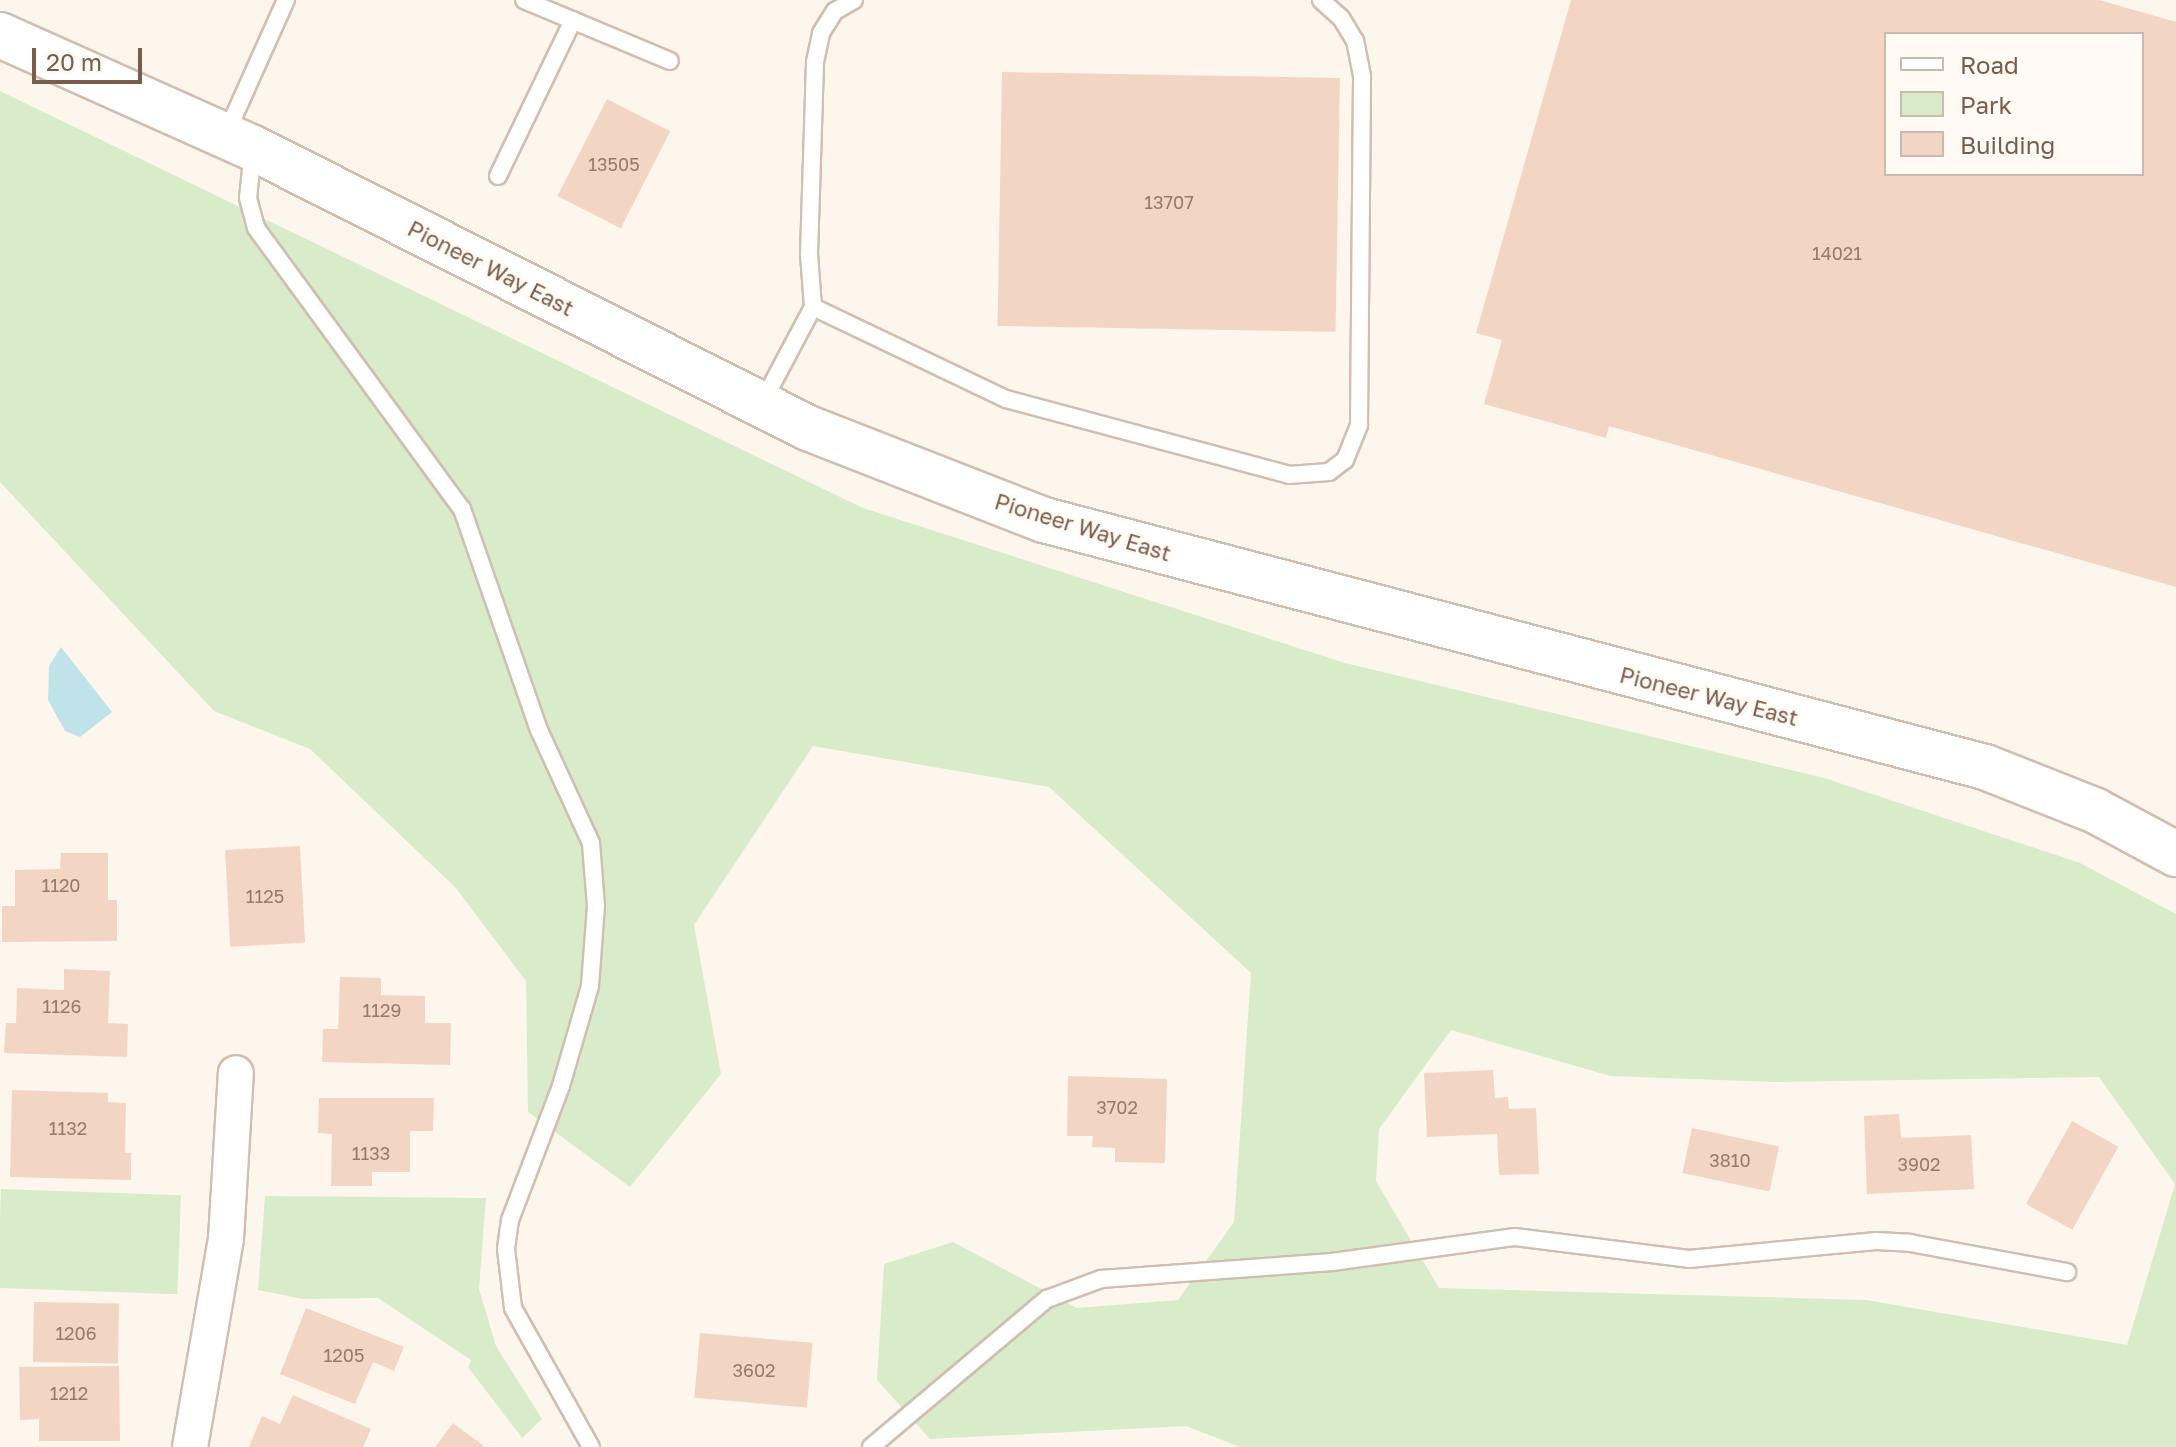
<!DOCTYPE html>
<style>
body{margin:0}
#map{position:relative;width:2176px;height:1447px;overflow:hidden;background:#fdf6ec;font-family:"Golos Text",sans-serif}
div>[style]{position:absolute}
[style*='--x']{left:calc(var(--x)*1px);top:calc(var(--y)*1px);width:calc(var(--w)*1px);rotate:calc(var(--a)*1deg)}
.green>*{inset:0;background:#d8ecc9;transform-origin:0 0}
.water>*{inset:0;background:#bfe3e8}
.building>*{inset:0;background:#f3d5c3;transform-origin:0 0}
.roads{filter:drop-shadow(2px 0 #d1beb0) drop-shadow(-2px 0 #d1beb0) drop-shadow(0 2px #d1beb0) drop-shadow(0 -2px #d1beb0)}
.lane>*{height:16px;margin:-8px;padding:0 8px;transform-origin:8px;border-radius:8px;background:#fff}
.street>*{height:34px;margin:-17px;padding:0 17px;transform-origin:17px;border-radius:17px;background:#fff}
.secondary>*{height:44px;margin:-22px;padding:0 22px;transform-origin:22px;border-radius:22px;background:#fff}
span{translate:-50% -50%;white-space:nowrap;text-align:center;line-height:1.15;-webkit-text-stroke:6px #fffaf3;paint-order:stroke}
.number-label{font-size:18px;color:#987a6a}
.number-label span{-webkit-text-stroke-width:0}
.street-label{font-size:22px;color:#7a5c4d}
.legend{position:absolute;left:1884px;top:32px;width:260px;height:144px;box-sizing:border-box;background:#fffaf3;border:2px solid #cabbb1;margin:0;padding:10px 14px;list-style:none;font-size:24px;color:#7a5c4d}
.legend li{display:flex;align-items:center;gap:16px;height:40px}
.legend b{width:40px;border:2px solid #cabbb1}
.scale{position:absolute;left:32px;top:48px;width:110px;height:36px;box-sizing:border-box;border:4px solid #7a5c4d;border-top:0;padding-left:10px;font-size:24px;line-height:28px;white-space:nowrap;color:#7a5c4d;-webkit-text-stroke:6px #fffaf3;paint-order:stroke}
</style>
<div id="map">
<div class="green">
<div style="clip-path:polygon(evenodd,0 91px,863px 508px,1345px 663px,1824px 778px,2080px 863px,2176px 914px,2176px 1447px,1240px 1447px,1186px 1426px,930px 1439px,877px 1380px,884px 1264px,953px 1242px,1077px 1308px,1178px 1300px,1234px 1222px,1251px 973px,1049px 787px,813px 746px,694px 925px,721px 1074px,630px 1187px,528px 1112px,526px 981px,455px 887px,310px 749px,214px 711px,0 482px,0 91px,1451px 1030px,1610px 1076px,1775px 1082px,2099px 1077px,2175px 1184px,2127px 1345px,1866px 1300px,1439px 1288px,1376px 1181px,1379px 1129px,1451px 1030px)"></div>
<div style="left:1px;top:1189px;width:180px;height:99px;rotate:2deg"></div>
<div style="clip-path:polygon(265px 1196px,486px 1198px,479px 1289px,496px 1346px,542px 1419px,522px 1438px,468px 1367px,471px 1360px,378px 1298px,303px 1299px,258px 1290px)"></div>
</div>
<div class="water">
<div style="clip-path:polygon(61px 647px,112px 712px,80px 737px,65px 731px,48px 700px,49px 666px)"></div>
</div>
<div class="building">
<div style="clip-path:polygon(evenodd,1571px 0,2099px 0,2176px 22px,2176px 587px,1609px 426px,1606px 438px,1484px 404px,1502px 340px,1476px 333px,1571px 0,1886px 34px,2142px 34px,2142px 174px,1886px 174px,1886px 34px)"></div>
<div style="left:1002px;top:72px;width:338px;height:254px;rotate:1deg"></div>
<div style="left:607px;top:99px;width:71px;height:109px;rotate:27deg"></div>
<div style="left:300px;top:846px;width:97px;height:75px;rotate:87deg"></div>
<div style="clip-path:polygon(61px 853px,108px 853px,108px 900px,117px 900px,117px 941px,2px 942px,2px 906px,15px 906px,15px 870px,60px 869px)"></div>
<div style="clip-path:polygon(64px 969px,110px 971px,108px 1023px,128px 1024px,127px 1057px,4px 1053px,6px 1023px,16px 1023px,17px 988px,64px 990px)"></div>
<div style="clip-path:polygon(340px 977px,381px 978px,381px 995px,425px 996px,425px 1023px,451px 1023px,450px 1065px,322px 1062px,323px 1029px,338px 1029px)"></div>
<div style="clip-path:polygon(1493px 1070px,1495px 1098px,1508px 1097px,1509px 1109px,1536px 1108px,1539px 1174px,1499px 1175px,1497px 1134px,1427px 1137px,1424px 1073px)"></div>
<div style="clip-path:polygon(1068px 1076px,1167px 1079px,1165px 1163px,1115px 1162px,1115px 1148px,1092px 1147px,1093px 1136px,1067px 1136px)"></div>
<div style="clip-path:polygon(12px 1090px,108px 1093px,108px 1102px,126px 1103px,125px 1153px,131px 1153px,131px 1180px,10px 1177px)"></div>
<div style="clip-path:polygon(319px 1098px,434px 1098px,433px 1131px,410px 1131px,410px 1172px,372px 1172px,372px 1186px,331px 1186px,332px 1134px,318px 1133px)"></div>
<div style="clip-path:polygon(1899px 1114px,1901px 1138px,1971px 1135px,1974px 1189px,1867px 1194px,1864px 1116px)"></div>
<div style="left:2072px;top:1121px;width:53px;height:95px;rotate:29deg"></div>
<div style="left:1692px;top:1128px;width:89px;height:46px;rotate:12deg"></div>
<div style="left:34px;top:1302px;width:85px;height:60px;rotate:1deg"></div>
<div style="clip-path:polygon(306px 1308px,404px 1347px,394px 1371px,373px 1362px,355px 1404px,280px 1374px)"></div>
<div style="left:700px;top:1333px;width:113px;height:65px;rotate:5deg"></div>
<div style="clip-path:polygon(119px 1366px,120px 1441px,39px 1441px,39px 1419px,20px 1420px,19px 1367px)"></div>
<div style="clip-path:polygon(293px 1395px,371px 1429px,363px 1447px,249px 1447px,262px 1416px,280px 1424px)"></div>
<div style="clip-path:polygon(453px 1423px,485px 1447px,435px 1447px)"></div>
</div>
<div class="roads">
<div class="lane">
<div style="--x:524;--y:0;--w:158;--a:22.7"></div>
<div style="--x:226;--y:134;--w:147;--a:-65.9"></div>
<div style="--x:253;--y:150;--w:48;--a:95.9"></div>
<div style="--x:248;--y:198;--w:31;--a:75"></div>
<div style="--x:256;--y:228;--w:348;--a:53.8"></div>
<div style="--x:462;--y:509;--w:234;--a:70.8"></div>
<div style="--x:539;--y:730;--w:124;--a:65.3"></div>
<div style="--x:591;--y:843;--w:63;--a:85.5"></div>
<div style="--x:596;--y:906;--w:80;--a:94.3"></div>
<div style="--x:590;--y:986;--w:104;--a:106.2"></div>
<div style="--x:561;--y:1086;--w:143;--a:110.8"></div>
<div style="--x:510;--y:1220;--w:29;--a:98"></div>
<div style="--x:506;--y:1249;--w:59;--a:83.2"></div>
<div style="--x:513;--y:1308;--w:159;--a:60.7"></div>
<div style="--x:498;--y:176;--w:173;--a:-64.3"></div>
<div style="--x:813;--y:307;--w:214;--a:25.5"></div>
<div style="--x:1006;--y:399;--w:293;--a:15"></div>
<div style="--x:1289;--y:475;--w:40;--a:-4.3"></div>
<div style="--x:1329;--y:472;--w:20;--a:-37"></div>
<div style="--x:1345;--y:460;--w:38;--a:-68"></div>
<div style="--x:1359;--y:425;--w:349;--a:-89.5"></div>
<div style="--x:1362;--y:76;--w:36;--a:-101"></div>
<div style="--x:1355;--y:41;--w:27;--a:-121"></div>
<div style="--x:1341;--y:18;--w:27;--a:-138"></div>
<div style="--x:762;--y:403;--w:109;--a:-62"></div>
<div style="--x:813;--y:307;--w:53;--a:-94.3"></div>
<div style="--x:809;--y:254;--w:192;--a:-88.2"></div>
<div style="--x:815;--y:62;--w:30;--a:-78"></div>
<div style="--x:821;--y:33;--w:26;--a:-58"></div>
<div style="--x:835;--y:11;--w:22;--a:-30"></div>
<div style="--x:871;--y:1447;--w:230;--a:-40.1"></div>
<div style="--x:1047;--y:1299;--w:58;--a:-20.3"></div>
<div style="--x:1101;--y:1279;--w:232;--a:-4.2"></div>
<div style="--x:1332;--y:1262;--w:185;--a:-7.8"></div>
<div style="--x:1515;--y:1237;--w:175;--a:7.2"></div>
<div style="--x:1689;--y:1259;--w:188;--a:-5.5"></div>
<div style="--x:1876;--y:1241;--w:34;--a:3"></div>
<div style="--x:1910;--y:1243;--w:160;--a:10.5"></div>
</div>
<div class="street">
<div style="--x:190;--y:1447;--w:211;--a:-80.2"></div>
<div style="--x:226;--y:1239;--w:166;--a:-86.6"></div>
</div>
<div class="secondary">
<div style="--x:0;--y:35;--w:277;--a:24.1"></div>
<div style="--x:253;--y:148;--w:622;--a:26.77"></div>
<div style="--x:808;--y:428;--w:253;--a:21.3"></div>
<div style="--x:1044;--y:520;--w:973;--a:14.71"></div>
<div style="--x:1985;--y:767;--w:119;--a:21.6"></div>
<div style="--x:2096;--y:811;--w:91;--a:28.3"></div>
</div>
</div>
<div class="number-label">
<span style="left:614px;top:164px">13505</span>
<span style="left:1169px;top:202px">13707</span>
<span style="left:1837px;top:253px">14021</span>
<span style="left:61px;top:885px">1120</span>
<span style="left:265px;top:896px">1125</span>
<span style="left:62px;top:1006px">1126</span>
<span style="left:382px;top:1010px">1129</span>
<span style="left:1117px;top:1107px">3702</span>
<span style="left:68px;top:1128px">1132</span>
<span style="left:371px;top:1153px">1133</span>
<span style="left:1730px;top:1160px">3810</span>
<span style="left:1919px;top:1164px">3902</span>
<span style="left:76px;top:1333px">1206</span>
<span style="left:344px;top:1355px">1205</span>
<span style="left:754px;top:1370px">3602</span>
<span style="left:69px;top:1393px">1212</span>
</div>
<div class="street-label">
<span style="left:491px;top:268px;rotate:27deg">Pioneer Way East</span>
<span style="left:1083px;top:527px;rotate:17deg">Pioneer Way East</span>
<span style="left:1709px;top:696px;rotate:14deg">Pioneer Way East</span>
</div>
<ul class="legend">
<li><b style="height:10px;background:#fff"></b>Road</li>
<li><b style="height:22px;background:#d8ecc9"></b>Park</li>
<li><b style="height:22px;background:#f3d5c3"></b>Building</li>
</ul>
<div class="scale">20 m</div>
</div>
